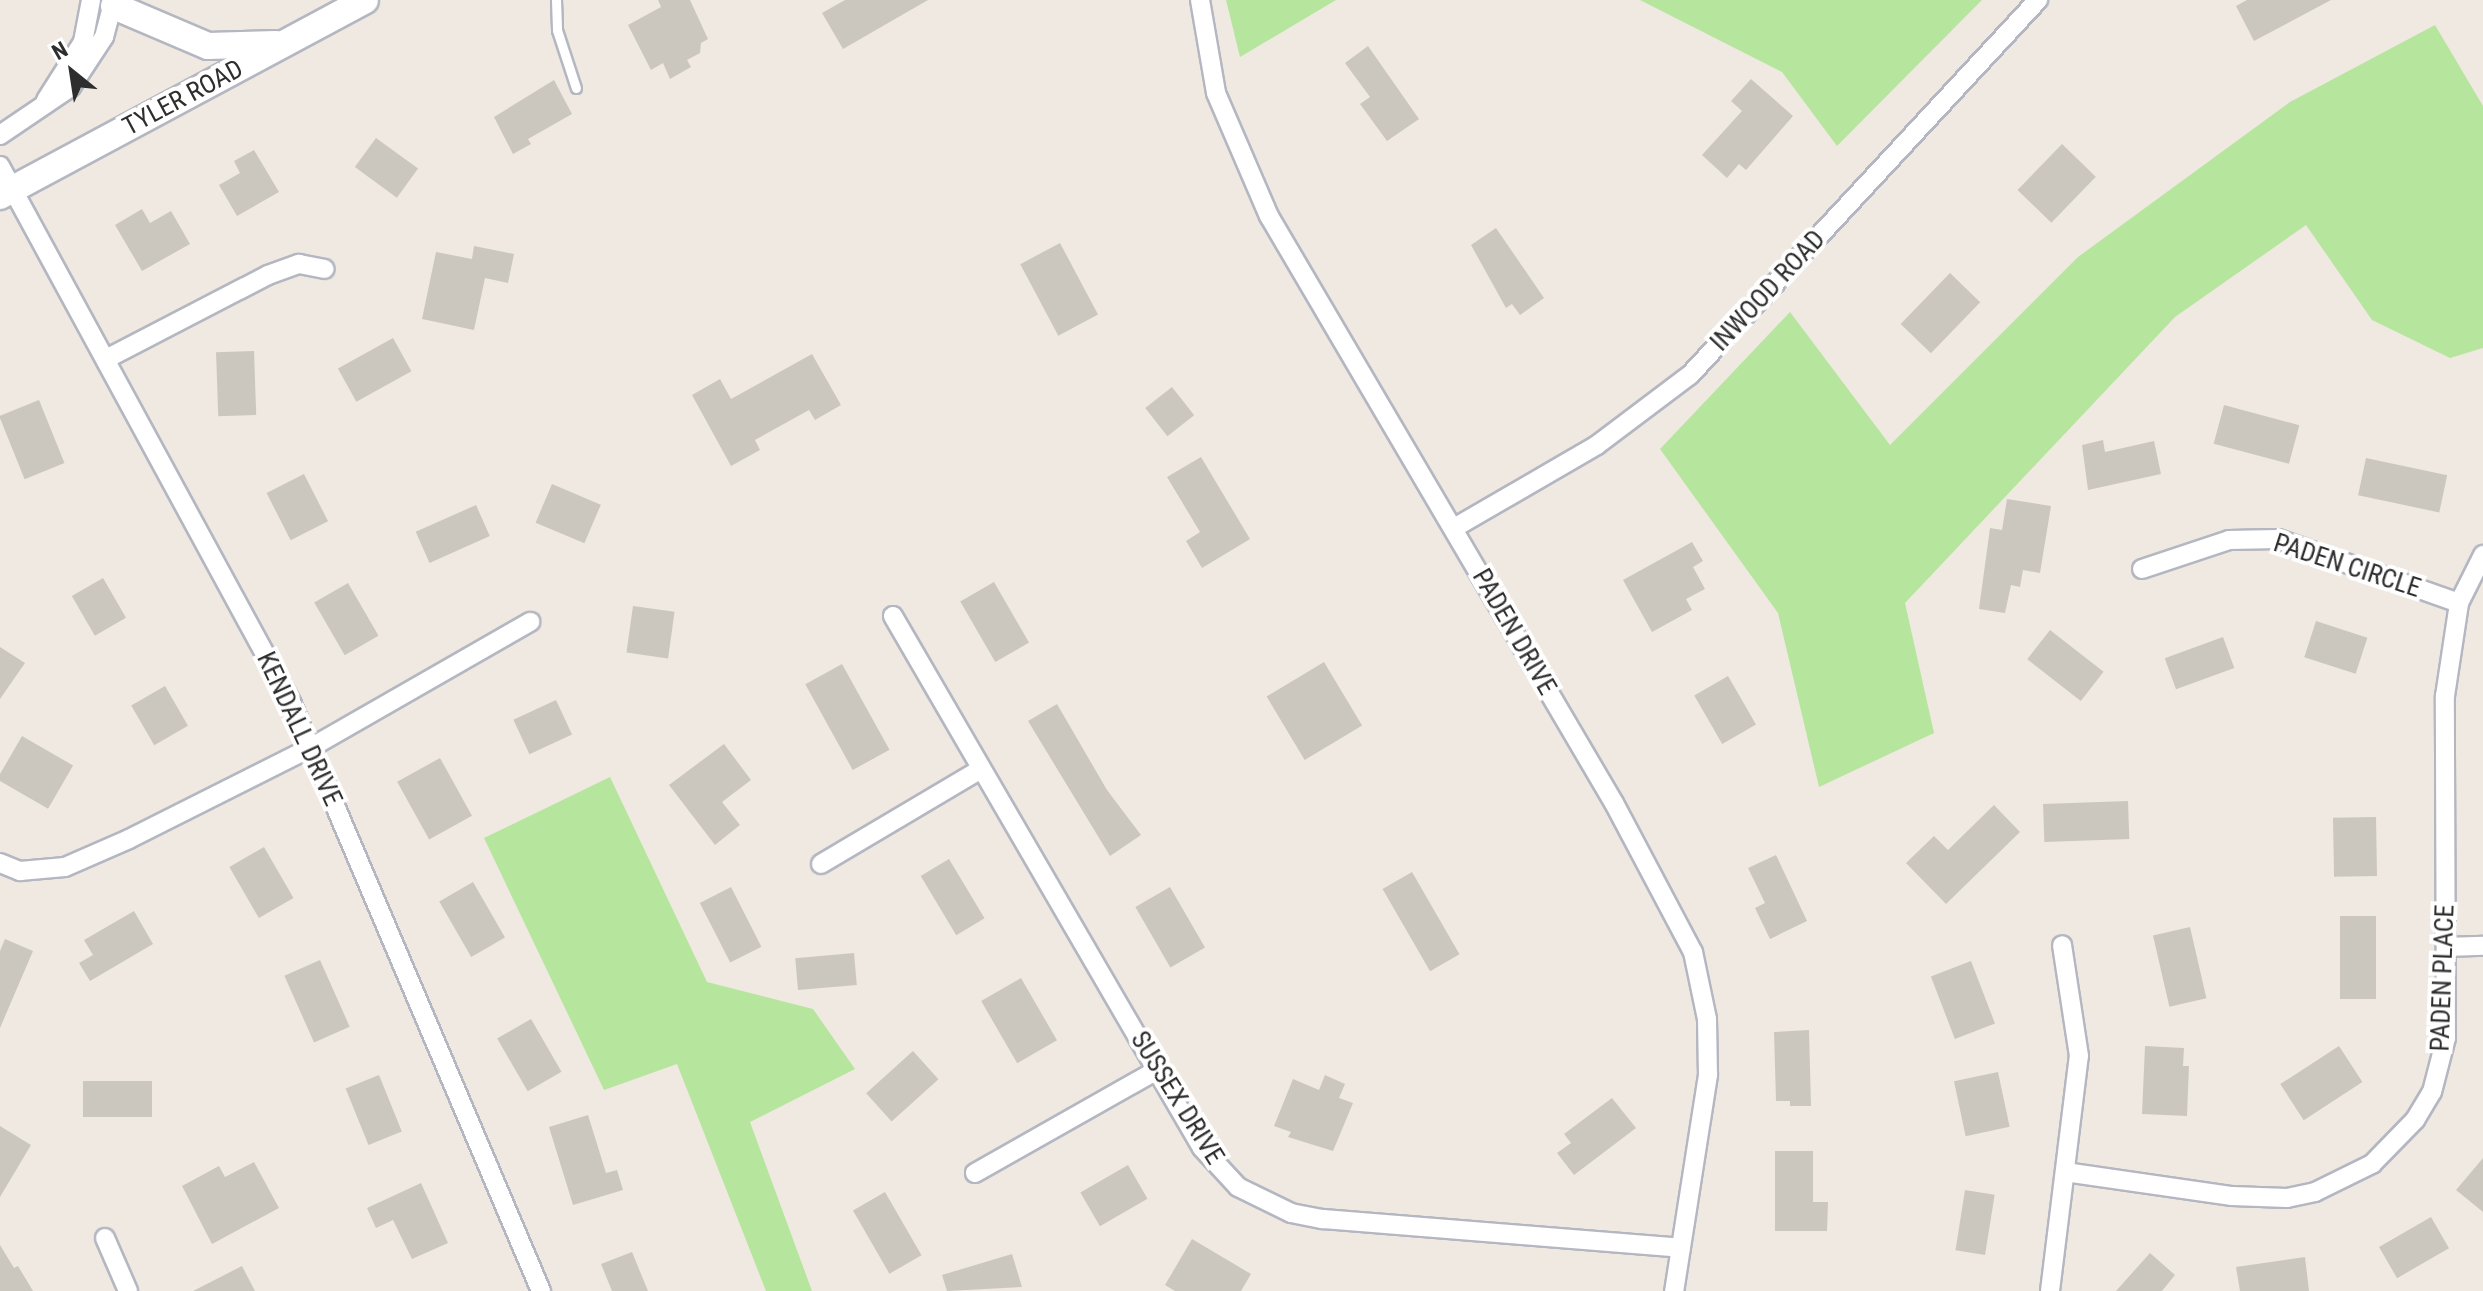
<!DOCTYPE html>
<style>
body{margin:0}
#map{position:relative;width:2483px;height:1291px;overflow:hidden;background:#efe9e1;font-family:"Roboto Condensed",sans-serif}
div>[style]{position:absolute}
[style*='--x']{left:calc(var(--x)*1px);top:calc(var(--y)*1px);width:calc(var(--w)*1px);rotate:calc(var(--a)*1deg)}
.green>*{inset:0;background:#b6e59e}
.building>*{inset:0;background:#cbc7bf;transform-origin:0 0}
.roads{filter:drop-shadow(2px 0 #b4b7c1) drop-shadow(-2px 0 #b4b7c1) drop-shadow(0 2px #b4b7c1) drop-shadow(0 -2px #b4b7c1)}
.lane>*{height:9px;margin:-4.5px;padding:0 4.5px;transform-origin:4.5px;border-radius:4.5px;background:#fff}
.street>*{height:18px;margin:-9px;padding:0 9px;transform-origin:9px;border-radius:9px;background:#fff}
.secondary>*{height:26px;margin:-13px;padding:0 13px;transform-origin:13px;border-radius:13px;background:#fff}
span{translate:-50% -50%;white-space:nowrap;text-align:center;line-height:1.15;-webkit-text-stroke:8px #fff;paint-order:stroke}
.street-label{font-size:26px;color:#2e2e2e}
.north{position:absolute;left:32px;top:32px;width:80px;height:80px;-webkit-text-stroke:6px #fff;paint-order:stroke;rotate:330deg;font-size:22px;font-weight:700;line-height:32px;text-align:center;color:#2e2e2e}
.north::after{content:'';display:block;margin:auto;width:28px;height:36px;background:#2e2e2e;clip-path:polygon(50% 0,100% 100%,50% 72%,0 100%)}
</style>
<div id="map">
<div class="green">
<div style="clip-path:polygon(1226px 0,1336px 0,1240px 57px)"></div>
<div style="clip-path:polygon(1640px 0,1982px 0,1837px 146px,1782px 72px)"></div>
<div style="clip-path:polygon(2435px 25px,2483px 106px,2483px 348px,2450px 358px,2372px 320px,2306px 225px,2175px 317px,1905px 603px,1934px 733px,1819px 787px,1778px 613px,1660px 449px,1790px 312px,1890px 445px,2078px 257px,2290px 102px)"></div>
<div style="clip-path:polygon(610px 777px,707px 982px,813px 1009px,855px 1069px,750px 1122px,812px 1291px,766px 1291px,677px 1064px,604px 1090px,484px 838px)"></div>
</div>
<div class="building">
<div style="clip-path:polygon(658px 0,690px 0,708px 39px,701px 43px,700px 53px,687px 60px,691px 67px,670px 79px,663px 63px,651px 70px,628px 25px,661px 7px)"></div>
<div style="clip-path:polygon(845px 0,928px 0,843px 49px,822px 13px)"></div>
<div style="clip-path:polygon(2247px 0,2331px 0,2254px 41px,2236px 6px)"></div>
<div style="clip-path:polygon(1368px 46px,1419px 119px,1387px 141px,1360px 104px,1370px 97px,1345px 63px)"></div>
<div style="clip-path:polygon(1751px 79px,1793px 116px,1746px 170px,1739px 164px,1727px 178px,1702px 155px,1742px 111px,1731px 101px)"></div>
<div style="clip-path:polygon(554px 80px,572px 114px,528px 139px,531px 144px,513px 154px,494px 117px)"></div>
<div style="left:376px;top:138px;width:52px;height:36px;rotate:36deg"></div>
<div style="left:2062px;top:144px;width:47px;height:64px;rotate:44deg"></div>
<div style="clip-path:polygon(254px 150px,279px 192px,237px 216px,219px 185px,240px 173px,234px 161px)"></div>
<div style="clip-path:polygon(142px 209px,150px 223px,171px 211px,190px 244px,142px 271px,115px 225px)"></div>
<div style="clip-path:polygon(1496px 228px,1544px 298px,1520px 315px,1512px 304px,1506px 308px,1471px 245px)"></div>
<div style="left:1060px;top:243px;width:81px;height:45px;rotate:62deg"></div>
<div style="clip-path:polygon(474px 246px,514px 254px,508px 283px,485px 278px,474px 330px,422px 319px,436px 252px,472px 259px)"></div>
<div style="left:1950px;top:273px;width:42px;height:71px;rotate:44deg"></div>
<div style="left:393px;top:338px;width:38px;height:63px;rotate:61deg"></div>
<div style="left:254px;top:351px;width:64px;height:38px;rotate:88deg"></div>
<div style="clip-path:polygon(812px 354px,841px 405px,815px 420px,809px 410px,755px 440px,760px 450px,731px 466px,692px 395px,720px 379px,731px 399px)"></div>
<div style="left:1172px;top:387px;width:36px;height:34px;rotate:52deg"></div>
<div style="left:39px;top:400px;width:68px;height:43px;rotate:68deg"></div>
<div style="left:2224px;top:405px;width:78px;height:40px;rotate:15deg"></div>
<div style="clip-path:polygon(2103px 440px,2105px 452px,2154px 441px,2161px 474px,2088px 490px,2082px 445px)"></div>
<div style="clip-path:polygon(1201px 457px,1250px 539px,1202px 568px,1186px 541px,1200px 532px,1167px 477px)"></div>
<div style="left:2366px;top:458px;width:83px;height:38px;rotate:12deg"></div>
<div style="left:304px;top:474px;width:53px;height:42px;rotate:63deg"></div>
<div style="left:552px;top:484px;width:53px;height:42px;rotate:23deg"></div>
<div style="clip-path:polygon(2007px 499px,2051px 506px,2040px 573px,2023px 570px,2020px 587px,2011px 585px,2005px 613px,1979px 609px,1990px 528px,2002px 530px)"></div>
<div style="left:476px;top:505px;width:34px;height:66px;rotate:66deg"></div>
<div style="clip-path:polygon(1692px 542px,1703px 561px,1693px 567px,1705px 589px,1686px 599px,1692px 610px,1652px 632px,1623px 580px)"></div>
<div style="left:103px;top:578px;width:46px;height:36px;rotate:60deg"></div>
<div style="left:994px;top:582px;width:70px;height:39px;rotate:60deg"></div>
<div style="left:348px;top:583px;width:61px;height:39px;rotate:60deg"></div>
<div style="left:633px;top:606px;width:42px;height:47px;rotate:8deg"></div>
<div style="left:2316px;top:621px;width:54px;height:38px;rotate:18deg"></div>
<div style="left:2050px;top:630px;width:68px;height:37px;rotate:38deg"></div>
<div style="left:2223px;top:637px;width:33px;height:62px;rotate:70deg"></div>
<div style="clip-path:polygon(0 647px,25px 663px,0 699px)"></div>
<div style="left:1324px;top:662px;width:74px;height:67px;rotate:59deg"></div>
<div style="left:842px;top:664px;width:98px;height:42px;rotate:61deg"></div>
<div style="left:1728px;top:676px;width:56px;height:39px;rotate:60deg"></div>
<div style="left:165px;top:686px;width:46px;height:39px;rotate:60deg"></div>
<div style="left:556px;top:700px;width:38px;height:47px;rotate:65deg"></div>
<div style="clip-path:polygon(1057px 704px,1107px 790px,1141px 835px,1110px 856px,1028px 721px)"></div>
<div style="left:22px;top:736px;width:59px;height:50px;rotate:30deg"></div>
<div style="clip-path:polygon(724px 744px,751px 780px,722px 802px,740px 825px,715px 845px,669px 785px)"></div>
<div style="left:440px;top:758px;width:66px;height:49px;rotate:61deg"></div>
<div style="left:2128px;top:801px;width:38px;height:85px;rotate:88deg"></div>
<div style="clip-path:polygon(1994px 805px,2020px 832px,1946px 904px,1906px 863px,1934px 836px,1948px 850px)"></div>
<div style="left:2376px;top:817px;width:59px;height:43px;rotate:89deg"></div>
<div style="left:264px;top:847px;width:59px;height:40px;rotate:60deg"></div>
<div style="clip-path:polygon(1776px 855px,1807px 921px,1770px 939px,1755px 908px,1765px 903px,1748px 868px)"></div>
<div style="left:949px;top:859px;width:69px;height:33px;rotate:59deg"></div>
<div style="left:1412px;top:872px;width:95px;height:34px;rotate:60deg"></div>
<div style="left:473px;top:882px;width:64px;height:39px;rotate:60deg"></div>
<div style="left:731px;top:887px;width:67px;height:35px;rotate:63deg"></div>
<div style="left:1170px;top:887px;width:70px;height:40px;rotate:60deg"></div>
<div style="clip-path:polygon(134px 911px,153px 944px,90px 981px,79px 963px,93px 955px,84px 940px)"></div>
<div style="left:2376px;top:916px;width:83px;height:36px;rotate:90deg"></div>
<div style="left:2190px;top:927px;width:73px;height:38px;rotate:77deg"></div>
<div style="clip-path:polygon(5px 939px,33px 951px,0 1028px,0 951px)"></div>
<div style="left:854px;top:953px;width:32px;height:59px;rotate:85deg"></div>
<div style="left:320px;top:960px;width:73px;height:39px;rotate:66deg"></div>
<div style="left:1971px;top:961px;width:67px;height:43px;rotate:69deg"></div>
<div style="left:1021px;top:978px;width:72px;height:46px;rotate:60deg"></div>
<div style="left:531px;top:1019px;width:61px;height:39px;rotate:60deg"></div>
<div style="clip-path:polygon(1809px 1030px,1811px 1106px,1790px 1106px,1790px 1101px,1776px 1101px,1774px 1032px)"></div>
<div style="clip-path:polygon(2145px 1046px,2184px 1048px,2183px 1066px,2189px 1066px,2187px 1116px,2142px 1114px)"></div>
<div style="left:2339px;top:1046px;width:43px;height:70px;rotate:57deg"></div>
<div style="left:913px;top:1051px;width:38px;height:63px;rotate:48deg"></div>
<div style="left:1998px;top:1072px;width:56px;height:45px;rotate:78deg"></div>
<div style="left:379px;top:1075px;width:61px;height:36px;rotate:68deg"></div>
<div style="clip-path:polygon(1325px 1075px,1345px 1084px,1339px 1098px,1353px 1103px,1333px 1151px,1288px 1137px,1291px 1132px,1274px 1126px,1293px 1079px,1319px 1090px)"></div>
<div style="left:83px;top:1081px;width:69px;height:36px"></div>
<div style="clip-path:polygon(1612px 1098px,1636px 1128px,1574px 1175px,1557px 1153px,1571px 1143px,1564px 1134px)"></div>
<div style="clip-path:polygon(588px 1115px,606px 1173px,617px 1170px,623px 1190px,573px 1205px,549px 1127px)"></div>
<div style="clip-path:polygon(0 1126px,31px 1145px,0 1197px)"></div>
<div style="clip-path:polygon(1775px 1151px,1813px 1151px,1813px 1202px,1828px 1202px,1827px 1231px,1775px 1231px)"></div>
<div style="clip-path:polygon(2483px 1158px,2483px 1212px,2456px 1190px)"></div>
<div style="clip-path:polygon(254px 1162px,279px 1208px,212px 1244px,182px 1186px,219px 1166px,225px 1177px)"></div>
<div style="left:1128px;top:1165px;width:39px;height:55px;rotate:60deg"></div>
<div style="clip-path:polygon(421px 1183px,448px 1243px,412px 1259px,393px 1220px,376px 1228px,367px 1208px)"></div>
<div style="left:1965px;top:1190px;width:30px;height:61px;rotate:9deg"></div>
<div style="left:885px;top:1192px;width:73px;height:37px;rotate:60deg"></div>
<div style="left:2431px;top:1217px;width:36px;height:60px;rotate:60deg"></div>
<div style="clip-path:polygon(1192px 1239px,1251px 1274px,1241px 1291px,1175px 1291px,1165px 1285px)"></div>
<div style="clip-path:polygon(0 1245px,14px 1268px,18px 1266px,33px 1291px,0 1291px)"></div>
<div style="clip-path:polygon(632px 1252px,648px 1291px,612px 1291px,601px 1264px)"></div>
<div style="clip-path:polygon(2150px 1253px,2175px 1275px,2162px 1291px,2116px 1291px)"></div>
<div style="clip-path:polygon(1012px 1254px,1022px 1287px,947px 1291px,942px 1275px)"></div>
<div style="clip-path:polygon(2305px 1257px,2309px 1291px,2240px 1291px,2236px 1267px)"></div>
<div style="clip-path:polygon(242px 1266px,255px 1291px,193px 1291px)"></div>
</div>
<div class="roads">
<div class="lane">
<div style="--x:556;--y:0;--w:30;--a:88"></div>
<div style="--x:557;--y:30;--w:61;--a:71.9"></div>
</div>
<div class="street">
<div style="--x:1200;--y:0;--w:94;--a:80.2"></div>
<div style="--x:1216;--y:93;--w:134;--a:66.7"></div>
<div style="--x:1269;--y:216;--w:681;--a:59.56"></div>
<div style="--x:1614;--y:803;--w:169;--a:62.1"></div>
<div style="--x:1693;--y:952;--w:68;--a:78.2"></div>
<div style="--x:1707;--y:1019;--w:56;--a:89"></div>
<div style="--x:1708;--y:1075;--w:219;--a:98.9"></div>
<div style="--x:46;--y:100;--w:69;--a:-57.5"></div>
<div style="--x:83;--y:42;--w:43;--a:-79.2"></div>
<div style="--x:0;--y:135;--w:86;--a:-34.1"></div>
<div style="--x:71;--y:87;--w:60;--a:-56.6"></div>
<div style="--x:104;--y:37;--w:38;--a:-75"></div>
<div style="--x:0;--y:166;--w:610;--a:61.5"></div>
<div style="--x:291;--y:702;--w:640;--a:67"></div>
<div style="--x:106;--y:359;--w:182;--a:-27.4"></div>
<div style="--x:268;--y:275;--w:33;--a:-20"></div>
<div style="--x:299;--y:264;--w:26;--a:11"></div>
<div style="--x:1454;--y:528;--w:165;--a:-30.1"></div>
<div style="--x:1597;--y:445;--w:116;--a:-37"></div>
<div style="--x:1690;--y:375;--w:512;--a:-47.14"></div>
<div style="--x:2142;--y:569;--w:92;--a:-18.4"></div>
<div style="--x:2229;--y:540;--w:49;--a:-1.2"></div>
<div style="--x:2278;--y:539;--w:192;--a:19.5"></div>
<div style="--x:893;--y:616;--w:615;--a:59.85"></div>
<div style="--x:1202;--y:1148;--w:53;--a:47.3"></div>
<div style="--x:1238;--y:1187;--w:59;--a:26.1"></div>
<div style="--x:1291;--y:1213;--w:33;--a:11"></div>
<div style="--x:1323;--y:1219;--w:359;--a:4.6"></div>
<div style="--x:0;--y:863;--w:22;--a:22"></div>
<div style="--x:20;--y:871;--w:45;--a:-5.1"></div>
<div style="--x:65;--y:867;--w:70;--a:-23.6"></div>
<div style="--x:129;--y:839;--w:203;--a:-26.7"></div>
<div style="--x:310;--y:748;--w:254;--a:-29.8"></div>
<div style="--x:821;--y:864;--w:186;--a:-30.7"></div>
<div style="--x:2446;--y:947;--w:37;--a:-2"></div>
<div style="--x:2065;--y:1172;--w:169;--a:8.2"></div>
<div style="--x:2232;--y:1196;--w:55;--a:2.1"></div>
<div style="--x:2287;--y:1198;--w:29;--a:-12"></div>
<div style="--x:2315;--y:1192;--w:64;--a:-26.2"></div>
<div style="--x:2372;--y:1164;--w:62;--a:-45.7"></div>
<div style="--x:2415;--y:1120;--w:33;--a:-59"></div>
<div style="--x:2432;--y:1092;--w:56;--a:-75.5"></div>
<div style="--x:2446;--y:1038;--w:342;--a:-90.2"></div>
<div style="--x:2445;--y:696;--w:94;--a:-81.4"></div>
<div style="--x:2459;--y:603;--w:54;--a:-63.4"></div>
<div style="--x:975;--y:1173;--w:209;--a:-29.5"></div>
<div style="--x:105;--y:1238;--w:58;--a:66.5"></div>
<div style="--x:2050;--y:1291;--w:237;--a:-83"></div>
<div style="--x:2079;--y:1056;--w:112;--a:-98.7"></div>
</div>
<div class="secondary">
<div style="--x:114;--y:6;--w:102;--a:23.1"></div>
<div style="--x:208;--y:46;--w:68;--a:-1.7"></div>
<div style="--x:0;--y:196;--w:414;--a:-28.2"></div>
</div>
</div>
<div class="street-label">
<span style="left:183px;top:98px;rotate:-28deg">TYLER ROAD</span>
<span style="left:1768px;top:291px;rotate:-47deg">INWOOD ROAD</span>
<span style="left:2347px;top:566px;rotate:18deg">PADEN CIRCLE</span>
<span style="left:1514px;top:632px;rotate:60deg">PADEN DRIVE</span>
<span style="left:299px;top:729px;rotate:65deg">KENDALL DRIVE</span>
<span style="left:2443px;top:978px;rotate:-88deg">PADEN PLACE</span>
<span style="left:1177px;top:1098px;rotate:58deg">SUSSEX DRIVE</span>
</div>
<div class="north">N</div>
</div>
